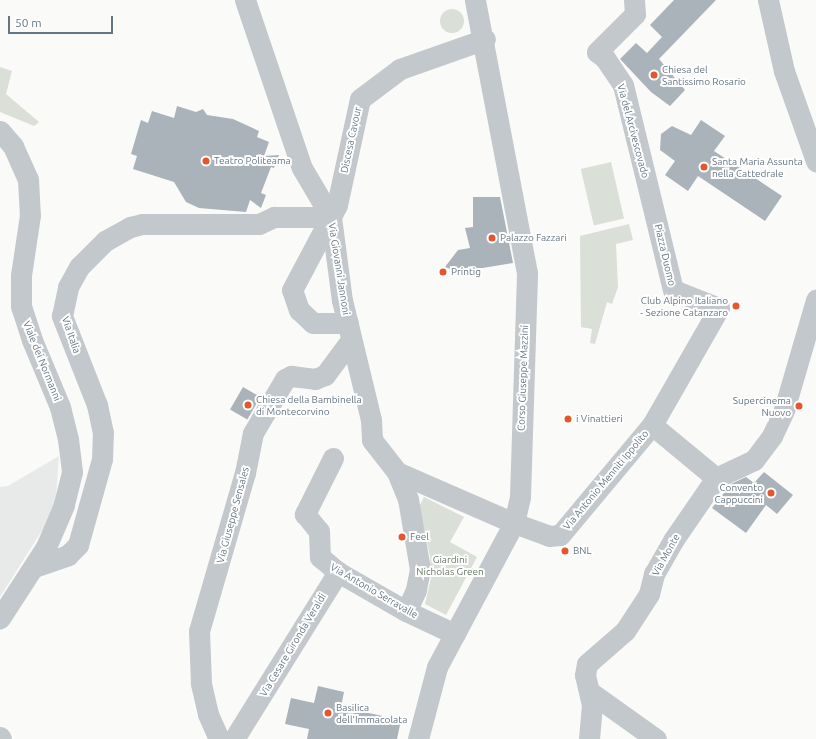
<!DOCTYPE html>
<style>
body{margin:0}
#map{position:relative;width:816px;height:739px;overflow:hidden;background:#fafaf8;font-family:Ubuntu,sans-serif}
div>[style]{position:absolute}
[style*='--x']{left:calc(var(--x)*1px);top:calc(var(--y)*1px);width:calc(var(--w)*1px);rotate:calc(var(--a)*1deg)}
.built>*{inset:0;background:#e8e9e9}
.green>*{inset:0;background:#dadfd7;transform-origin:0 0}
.round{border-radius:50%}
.building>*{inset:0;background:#aab3b9;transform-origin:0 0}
.minor>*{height:21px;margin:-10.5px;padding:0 10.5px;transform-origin:10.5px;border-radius:10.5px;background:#c3c8cc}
.dots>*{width:11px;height:11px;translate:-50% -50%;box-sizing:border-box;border:2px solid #fff;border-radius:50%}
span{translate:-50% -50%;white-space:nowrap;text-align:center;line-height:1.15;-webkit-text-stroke:4px #fff;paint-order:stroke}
.poi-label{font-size:10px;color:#657683}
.left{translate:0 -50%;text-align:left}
.right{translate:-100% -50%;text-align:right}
.street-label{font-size:10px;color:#657683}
.park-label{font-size:10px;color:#687a64}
.scale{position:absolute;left:8px;top:16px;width:105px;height:18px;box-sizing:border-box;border:2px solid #657683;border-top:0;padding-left:5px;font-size:12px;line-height:14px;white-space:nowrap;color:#657683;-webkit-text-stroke:3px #fff;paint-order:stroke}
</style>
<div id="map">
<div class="built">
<div style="clip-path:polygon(59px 456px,55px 510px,0 597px,0 487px,8px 486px)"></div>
</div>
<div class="green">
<div class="round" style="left:440px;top:9px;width:24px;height:24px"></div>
<div style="clip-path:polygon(0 67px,12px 71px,6px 94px,39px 122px,34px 126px,0 112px)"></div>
<div style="left:611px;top:162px;width:58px;height:31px;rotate:77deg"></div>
<div style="clip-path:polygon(629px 224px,633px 240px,616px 244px,618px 287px,612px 304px,607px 302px,595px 344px,590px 343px,592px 329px,581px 327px,580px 236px)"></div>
<div style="clip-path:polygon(424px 497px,464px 517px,450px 542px,477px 557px,446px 615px,425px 604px,431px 578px,430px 556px,419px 507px)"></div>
</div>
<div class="building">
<div style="clip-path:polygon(674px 0,716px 0,659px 59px,685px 90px,670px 106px,651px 92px,620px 59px,636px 43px,647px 53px,662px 37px,650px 25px)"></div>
<div style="clip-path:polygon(177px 106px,196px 112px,203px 109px,207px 115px,233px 119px,259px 131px,257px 137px,269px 142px,264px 156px,279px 155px,274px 168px,271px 167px,261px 193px,266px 195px,261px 208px,250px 200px,246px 212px,199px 208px,186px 202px,174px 182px,133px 169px,137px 156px,131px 154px,141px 120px,148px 123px,152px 111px,174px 118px)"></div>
<div style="clip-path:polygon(701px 120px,725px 136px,714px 151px,782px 196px,765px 221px,698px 176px,688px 191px,665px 175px,675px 161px,660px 150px,661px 134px,672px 126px,691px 135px)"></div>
<div style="clip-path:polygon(473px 197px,500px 197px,513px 263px,458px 272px,445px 267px,458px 250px,470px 248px,465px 228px,473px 227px)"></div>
<div style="left:243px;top:387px;width:20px;height:26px;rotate:30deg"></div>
<div style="clip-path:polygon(764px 472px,793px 495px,777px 514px,766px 505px,746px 533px,712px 508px,731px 484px,746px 477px,754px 483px)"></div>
<div style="clip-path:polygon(318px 686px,344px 692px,341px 707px,401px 720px,397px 739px,307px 739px,309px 729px,285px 724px,291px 698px,314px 703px)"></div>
</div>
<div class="minor">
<div style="--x:245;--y:0;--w:177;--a:71.3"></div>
<div style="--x:302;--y:168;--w:57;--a:59.4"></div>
<div style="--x:331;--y:217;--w:84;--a:82.5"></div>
<div style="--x:342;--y:300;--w:123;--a:76.4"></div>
<div style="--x:371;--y:420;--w:20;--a:87"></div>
<div style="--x:372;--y:440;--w:41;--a:52"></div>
<div style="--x:397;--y:472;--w:29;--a:68"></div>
<div style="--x:408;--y:499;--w:71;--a:80.3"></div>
<div style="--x:420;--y:569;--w:21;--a:101"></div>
<div style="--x:416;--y:590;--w:23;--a:115"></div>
<div style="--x:768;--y:0;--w:73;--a:77.3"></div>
<div style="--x:784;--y:71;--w:96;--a:70.4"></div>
<div style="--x:0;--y:131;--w:20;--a:49"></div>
<div style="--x:13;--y:146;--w:36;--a:66"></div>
<div style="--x:28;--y:179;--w:36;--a:87"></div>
<div style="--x:30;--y:215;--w:61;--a:98.5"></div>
<div style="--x:21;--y:275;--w:31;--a:90"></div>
<div style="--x:21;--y:306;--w:36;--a:72"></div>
<div style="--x:32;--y:340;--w:73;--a:67.3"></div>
<div style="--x:60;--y:407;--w:33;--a:76"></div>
<div style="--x:68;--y:439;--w:33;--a:83"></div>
<div style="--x:72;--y:472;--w:34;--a:104"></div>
<div style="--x:64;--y:505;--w:46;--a:113.2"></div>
<div style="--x:46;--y:547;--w:85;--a:122.9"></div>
<div style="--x:348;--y:323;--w:35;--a:180"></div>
<div style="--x:313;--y:323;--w:19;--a:-137"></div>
<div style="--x:299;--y:310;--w:21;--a:-109"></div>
<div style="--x:292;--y:290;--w:96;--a:-62.1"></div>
<div style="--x:337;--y:205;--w:108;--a:-77.8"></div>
<div style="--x:360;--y:99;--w:50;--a:-36.9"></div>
<div style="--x:400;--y:69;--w:90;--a:-19.4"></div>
<div style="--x:652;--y:425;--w:83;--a:39.6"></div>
<div style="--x:333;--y:458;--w:63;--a:116.6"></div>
<div style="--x:305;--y:514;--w:22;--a:51"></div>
<div style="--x:319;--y:531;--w:26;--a:88"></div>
<div style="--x:320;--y:557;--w:23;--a:40"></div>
<div style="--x:338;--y:572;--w:78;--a:29.8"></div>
<div style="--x:406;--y:611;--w:54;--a:25.1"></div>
<div style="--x:397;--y:472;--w:128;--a:23.6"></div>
<div style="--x:514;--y:523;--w:37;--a:20"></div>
<div style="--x:549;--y:536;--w:11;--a:-5"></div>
<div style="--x:560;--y:535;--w:143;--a:-50.1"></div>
<div style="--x:652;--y:425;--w:135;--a:-60.2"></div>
<div style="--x:719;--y:308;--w:49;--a:-158.6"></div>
<div style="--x:673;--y:290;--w:211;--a:-103.7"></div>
<div style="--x:623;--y:85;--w:32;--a:-124"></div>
<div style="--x:605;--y:58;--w:10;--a:-143"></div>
<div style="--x:597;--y:52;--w:54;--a:-45"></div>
<div style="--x:635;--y:14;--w:14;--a:-94"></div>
<div style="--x:34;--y:567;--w:36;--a:-19"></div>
<div style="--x:68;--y:555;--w:14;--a:-45"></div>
<div style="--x:78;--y:545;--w:89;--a:-74.4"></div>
<div style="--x:102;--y:459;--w:26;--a:-88"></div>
<div style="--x:103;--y:433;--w:29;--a:-102"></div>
<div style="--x:97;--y:405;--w:96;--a:-111.5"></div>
<div style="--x:62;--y:316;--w:30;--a:-78"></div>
<div style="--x:68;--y:287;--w:23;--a:-61"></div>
<div style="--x:79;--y:267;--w:37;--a:-45"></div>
<div style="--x:105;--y:241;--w:29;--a:-29"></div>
<div style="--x:130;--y:227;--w:12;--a:-14"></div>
<div style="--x:142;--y:224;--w:117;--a:0"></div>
<div style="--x:259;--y:224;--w:17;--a:-25"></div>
<div style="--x:274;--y:217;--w:57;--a:0"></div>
<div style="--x:590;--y:692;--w:81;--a:35.5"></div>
<div style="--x:0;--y:737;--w:2;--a:63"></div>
<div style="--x:219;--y:739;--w:27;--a:-114"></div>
<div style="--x:208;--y:714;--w:32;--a:-103"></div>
<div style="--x:201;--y:683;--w:52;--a:-92.2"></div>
<div style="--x:199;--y:631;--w:165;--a:-73.8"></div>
<div style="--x:245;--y:473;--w:41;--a:-78.7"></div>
<div style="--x:253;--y:433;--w:63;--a:-59.3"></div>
<div style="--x:285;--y:379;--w:7;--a:-27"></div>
<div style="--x:291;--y:376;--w:24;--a:7"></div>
<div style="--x:315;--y:379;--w:11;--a:-22"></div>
<div style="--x:325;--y:375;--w:44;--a:-53.4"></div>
<div style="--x:234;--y:739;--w:197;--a:-58.1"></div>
<div style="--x:418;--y:739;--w:74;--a:-75.2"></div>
<div style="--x:437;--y:667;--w:163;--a:-61.9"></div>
<div style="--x:514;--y:523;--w:27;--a:-77"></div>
<div style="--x:520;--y:497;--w:224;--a:-88.2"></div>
<div style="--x:527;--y:273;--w:278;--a:-100.8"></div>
<div style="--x:589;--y:739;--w:34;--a:-85"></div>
<div style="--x:592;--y:705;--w:31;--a:-103"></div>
<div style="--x:585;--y:675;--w:11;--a:-80"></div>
<div style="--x:587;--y:664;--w:50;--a:-41"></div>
<div style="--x:625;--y:631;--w:44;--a:-57"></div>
<div style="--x:649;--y:594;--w:21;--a:-76"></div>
<div style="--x:654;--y:574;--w:40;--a:-60.3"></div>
<div style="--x:674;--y:539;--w:74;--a:-55.5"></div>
<div style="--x:716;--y:478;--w:42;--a:-25.3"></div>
<div style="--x:754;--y:460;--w:30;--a:-53"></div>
<div style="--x:772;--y:436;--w:29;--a:-65"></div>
<div style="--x:784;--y:410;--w:115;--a:-73.8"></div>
</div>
<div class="dots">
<div style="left:654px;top:75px;background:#e4572e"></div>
<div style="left:206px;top:161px;background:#e4572e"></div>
<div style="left:704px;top:167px;background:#e4572e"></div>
<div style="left:492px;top:238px;background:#e4572e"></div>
<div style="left:443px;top:272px;background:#e4572e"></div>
<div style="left:736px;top:306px;background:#e4572e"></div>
<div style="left:248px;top:405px;background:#e4572e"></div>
<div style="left:799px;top:406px;background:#e4572e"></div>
<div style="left:568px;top:419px;background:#e4572e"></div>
<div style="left:771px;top:493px;background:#e4572e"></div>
<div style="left:402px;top:537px;background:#e4572e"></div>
<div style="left:565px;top:551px;background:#e4572e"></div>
<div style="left:328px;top:713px;background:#e4572e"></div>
</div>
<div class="poi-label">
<span class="left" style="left:662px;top:75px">Chiesa del<br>Santissimo Rosario</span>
<span class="left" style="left:214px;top:161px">Teatro Politeama</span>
<span class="left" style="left:712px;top:167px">Santa Maria Assunta<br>nella Cattedrale</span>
<span class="left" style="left:500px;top:238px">Palazzo Fazzari</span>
<span class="left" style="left:451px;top:272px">Printig</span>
<span class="right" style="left:728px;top:306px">Club Alpino Italiano<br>- Sezione Catanzaro</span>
<span class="left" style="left:256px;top:405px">Chiesa della Bambinella<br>di Montecorvino</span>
<span class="right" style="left:791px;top:406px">Supercinema<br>Nuovo</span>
<span class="left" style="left:576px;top:419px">i Vinattieri</span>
<span class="right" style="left:763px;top:493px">Convento<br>Cappuccini</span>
<span class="left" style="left:410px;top:537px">Feel</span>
<span class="left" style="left:573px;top:551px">BNL</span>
<span class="left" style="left:336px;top:713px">Basilica<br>dell'Immacolata</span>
</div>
<div class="street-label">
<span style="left:633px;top:131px;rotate:75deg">Via del Arcivescovado</span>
<span style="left:351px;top:140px;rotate:-78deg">Discesa Cavour</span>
<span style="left:665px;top:255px;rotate:77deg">Piazza Duomo</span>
<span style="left:339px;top:269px;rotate:81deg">Via Giovanni Jannoni</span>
<span style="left:71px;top:335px;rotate:71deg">Via Italia</span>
<span style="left:42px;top:361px;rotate:68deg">Viale dei Normanni</span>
<span style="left:523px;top:378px;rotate:-88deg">Corso Giuseppe Mazzini</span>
<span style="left:606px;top:480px;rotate:-50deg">Via Antonio Menniti Ippolito</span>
<span style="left:233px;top:515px;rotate:-75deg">Via Giuseppe Sensales</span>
<span style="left:666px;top:555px;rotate:-61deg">Via Monte</span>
<span style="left:374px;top:591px;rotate:30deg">Via Antonio Serravalle</span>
<span style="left:293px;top:645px;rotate:-59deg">Via Cesare Gironda Veraldi</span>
</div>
<div class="park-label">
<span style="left:450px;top:565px">Giardini<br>Nicholas Green</span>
</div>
<div class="scale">50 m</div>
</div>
